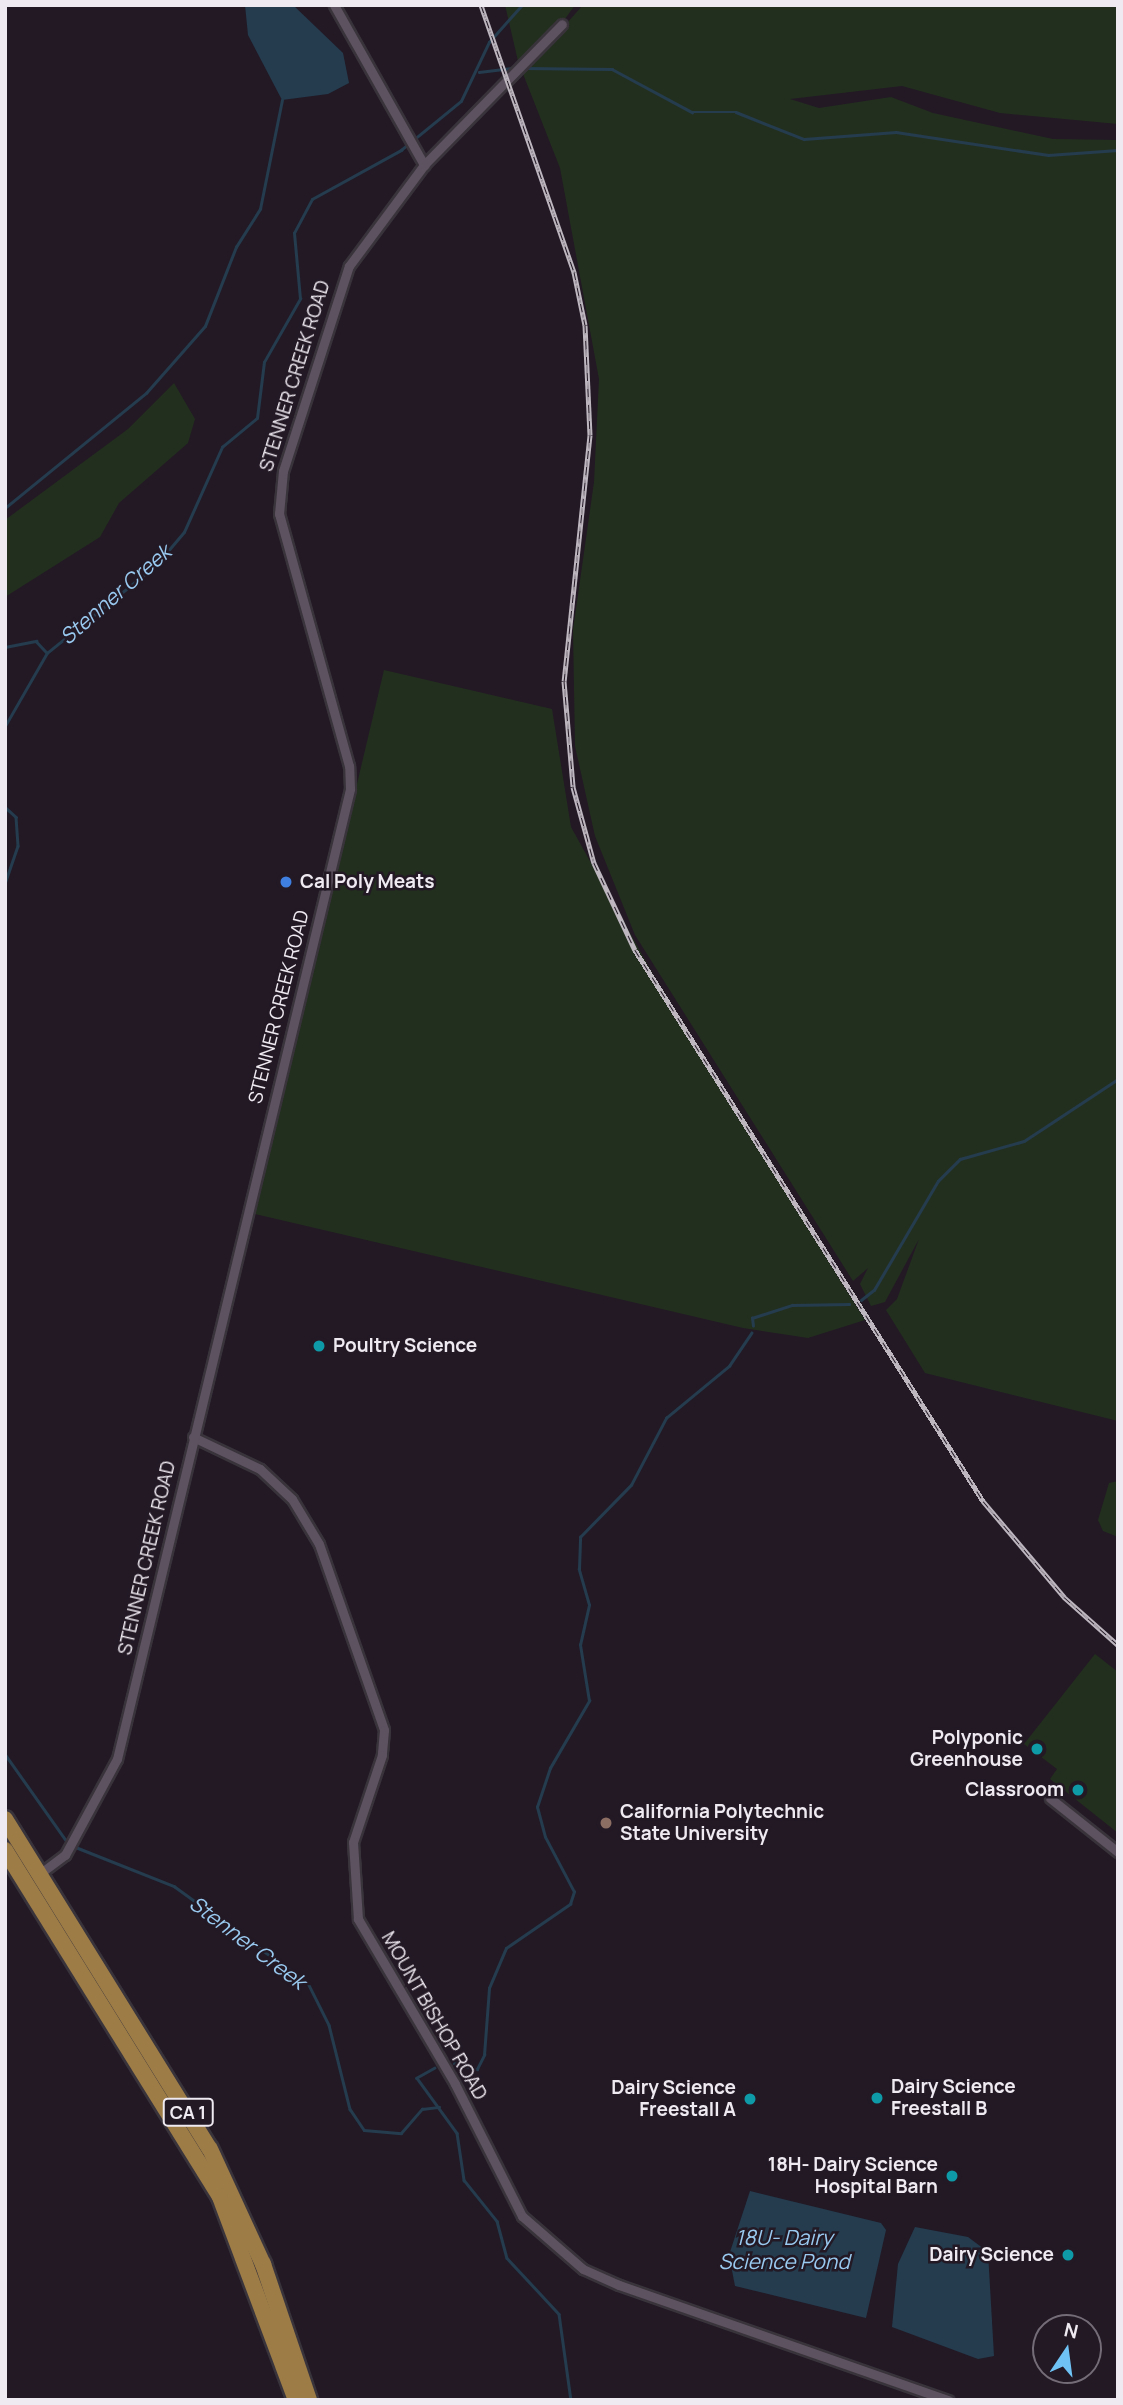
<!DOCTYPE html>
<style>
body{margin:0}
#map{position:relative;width:1123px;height:2405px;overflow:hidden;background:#221925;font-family:Manrope,sans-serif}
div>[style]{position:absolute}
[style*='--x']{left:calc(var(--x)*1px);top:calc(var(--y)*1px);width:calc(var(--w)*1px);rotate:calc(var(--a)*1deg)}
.green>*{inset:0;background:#232f1e}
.water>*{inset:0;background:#243c4e}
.stream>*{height:2.5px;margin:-1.25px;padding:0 1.25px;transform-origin:1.25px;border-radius:1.25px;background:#243c4e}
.roads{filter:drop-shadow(2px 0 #39333b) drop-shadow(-2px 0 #39333b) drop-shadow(0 2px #39333b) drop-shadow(0 -2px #39333b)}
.minor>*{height:9px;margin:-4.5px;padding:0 4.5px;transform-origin:4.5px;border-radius:4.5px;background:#5d5260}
.trunk>*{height:16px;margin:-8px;padding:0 8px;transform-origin:8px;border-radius:8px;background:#9d7c46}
.rail>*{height:5px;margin-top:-2.5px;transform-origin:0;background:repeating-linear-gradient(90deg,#221925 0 8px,#beb7c0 0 16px);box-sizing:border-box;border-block:2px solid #beb7c0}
.dots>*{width:19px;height:19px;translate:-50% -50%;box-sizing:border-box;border:4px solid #221925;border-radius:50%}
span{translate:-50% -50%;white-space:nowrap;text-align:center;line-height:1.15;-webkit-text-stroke:5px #221925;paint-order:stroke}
.shield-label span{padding:2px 5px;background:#221925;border:2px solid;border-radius:5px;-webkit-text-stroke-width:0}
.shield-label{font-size:18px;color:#efe9f1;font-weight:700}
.street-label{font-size:19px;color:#efe9f1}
.poi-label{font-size:19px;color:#efe9f1;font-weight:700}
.left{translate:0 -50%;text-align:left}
.right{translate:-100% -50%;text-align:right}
.water-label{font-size:21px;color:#99c9ef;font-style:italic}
.frame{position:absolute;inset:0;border:7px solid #efe9f1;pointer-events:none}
.north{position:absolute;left:1032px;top:2314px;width:70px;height:70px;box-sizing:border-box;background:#221925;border:2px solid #746c77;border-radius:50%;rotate:13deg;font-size:19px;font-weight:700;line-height:28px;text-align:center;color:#efe9f1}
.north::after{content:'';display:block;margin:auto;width:24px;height:32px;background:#6fc2f4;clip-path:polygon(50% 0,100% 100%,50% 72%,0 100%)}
</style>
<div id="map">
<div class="green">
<div style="clip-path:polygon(505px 5px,575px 5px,542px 51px,583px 5px,1118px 5px,1118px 124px,1000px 113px,902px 86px,790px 99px,819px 108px,891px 97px,933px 113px,1053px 139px,1118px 140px,1118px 1421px,925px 1373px,886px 1310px,897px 1299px,919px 1239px,885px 1302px,871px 1306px,860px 1284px,868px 1268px,853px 1281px,635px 935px,595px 836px,575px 746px,573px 630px,594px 482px,599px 379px,560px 168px,518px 61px)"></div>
<div style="clip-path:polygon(174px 383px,195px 419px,188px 443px,119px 503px,100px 537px,5px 597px,5px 520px,128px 429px)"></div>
<div style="clip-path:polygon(384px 670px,552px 709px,571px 827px,684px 1030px,865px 1320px,808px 1338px,743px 1328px,255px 1214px)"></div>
<div style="clip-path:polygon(1118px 1481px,1118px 1537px,1103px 1531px,1098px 1520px,1109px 1483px)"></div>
<div style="clip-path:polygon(1095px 1654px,1118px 1672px,1118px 1833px,1050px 1779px,1057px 1769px,1024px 1744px)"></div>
</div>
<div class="water">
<div style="clip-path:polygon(245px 5px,293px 5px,343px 53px,349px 83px,328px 94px,282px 100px,248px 35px)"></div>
<div style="clip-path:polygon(750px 2191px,881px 2223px,886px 2230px,866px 2318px,735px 2286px,729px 2255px)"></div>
<div style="clip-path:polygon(915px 2227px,968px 2237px,988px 2252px,994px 2356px,978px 2359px,892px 2327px,898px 2264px)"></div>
</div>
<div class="stream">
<div style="--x:524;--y:68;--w:88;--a:0.7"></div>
<div style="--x:612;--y:69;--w:91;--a:28.3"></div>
<div style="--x:692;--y:112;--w:44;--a:0"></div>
<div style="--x:736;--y:112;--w:73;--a:21.7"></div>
<div style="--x:804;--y:139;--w:92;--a:-4.4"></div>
<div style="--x:896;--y:132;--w:154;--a:8.6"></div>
<div style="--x:1048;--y:155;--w:70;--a:-4.1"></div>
<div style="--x:479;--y:72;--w:38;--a:-7"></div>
<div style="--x:5;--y:508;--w:182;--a:-39.2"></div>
<div style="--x:146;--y:393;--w:89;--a:-48.6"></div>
<div style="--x:205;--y:326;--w:85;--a:-68.6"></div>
<div style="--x:236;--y:247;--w:45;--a:-57.7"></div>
<div style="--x:260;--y:209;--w:111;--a:-78.6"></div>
<div style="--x:5;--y:647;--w:32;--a:-11"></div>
<div style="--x:36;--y:641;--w:16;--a:47"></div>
<div style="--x:5;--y:726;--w:84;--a:-60.1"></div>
<div style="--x:47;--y:653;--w:140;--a:-38.9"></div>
<div style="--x:156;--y:565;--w:43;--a:-49.7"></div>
<div style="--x:184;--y:532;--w:93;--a:-65.9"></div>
<div style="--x:222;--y:447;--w:45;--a:-39.6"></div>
<div style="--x:257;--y:418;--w:56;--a:-82.9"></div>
<div style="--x:264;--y:362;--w:73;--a:-60.3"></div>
<div style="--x:300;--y:299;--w:66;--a:-95.2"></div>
<div style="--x:294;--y:233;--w:38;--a:-62"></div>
<div style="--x:312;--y:199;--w:102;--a:-28.8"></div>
<div style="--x:401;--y:150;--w:77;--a:-39.2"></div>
<div style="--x:461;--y:101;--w:65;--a:-64.6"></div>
<div style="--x:489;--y:42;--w:50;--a:-48.3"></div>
<div style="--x:5;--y:807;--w:15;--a:42"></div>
<div style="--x:16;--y:817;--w:29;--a:86"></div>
<div style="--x:18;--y:846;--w:40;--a:108.9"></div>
<div style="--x:5;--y:978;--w:12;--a:90"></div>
<div style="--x:861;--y:1300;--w:16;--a:-38"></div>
<div style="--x:874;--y:1290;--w:126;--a:-59.6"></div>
<div style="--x:938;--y:1181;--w:31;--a:-45"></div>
<div style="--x:960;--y:1159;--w:66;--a:-15.7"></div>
<div style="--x:1024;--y:1141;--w:113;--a:-33.4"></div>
<div style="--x:753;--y:1326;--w:8;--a:-97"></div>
<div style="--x:752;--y:1318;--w:42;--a:-18"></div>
<div style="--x:792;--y:1305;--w:57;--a:-1"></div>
<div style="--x:5;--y:1754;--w:109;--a:54.7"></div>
<div style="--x:73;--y:1846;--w:109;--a:21.6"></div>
<div style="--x:174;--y:1886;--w:165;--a:35.9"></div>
<div style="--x:308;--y:1983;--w:47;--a:63.4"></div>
<div style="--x:329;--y:2025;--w:87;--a:76"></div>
<div style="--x:350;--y:2109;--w:25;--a:56"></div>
<div style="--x:364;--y:2130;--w:37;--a:5"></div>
<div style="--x:401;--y:2133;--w:32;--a:-49"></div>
<div style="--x:422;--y:2109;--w:17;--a:-7"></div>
<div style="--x:454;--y:2063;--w:24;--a:15"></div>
<div style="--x:477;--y:2069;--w:16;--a:-63"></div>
<div style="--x:484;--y:2055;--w:67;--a:-85.7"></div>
<div style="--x:489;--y:1988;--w:43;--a:-67"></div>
<div style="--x:506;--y:1948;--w:78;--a:-34.5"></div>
<div style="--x:570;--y:1904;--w:13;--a:-72"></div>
<div style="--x:574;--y:1892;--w:62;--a:-117.8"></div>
<div style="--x:545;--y:1837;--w:31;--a:-105"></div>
<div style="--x:537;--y:1807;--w:41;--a:-71.6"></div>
<div style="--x:550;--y:1768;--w:78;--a:-59.8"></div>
<div style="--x:589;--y:1701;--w:57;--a:-99.1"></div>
<div style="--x:580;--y:1645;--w:41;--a:-77.3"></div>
<div style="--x:589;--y:1605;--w:37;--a:-106"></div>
<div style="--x:579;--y:1569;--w:32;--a:-88"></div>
<div style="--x:580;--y:1537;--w:73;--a:-45.6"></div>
<div style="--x:631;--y:1485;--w:76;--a:-62.4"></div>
<div style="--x:666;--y:1418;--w:82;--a:-39.5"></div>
<div style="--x:729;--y:1366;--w:40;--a:-56"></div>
<div style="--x:435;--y:2068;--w:21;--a:151"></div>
<div style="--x:417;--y:2078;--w:68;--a:54"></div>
<div style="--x:457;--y:2133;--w:48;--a:81.5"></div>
<div style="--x:464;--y:2180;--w:53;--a:51.2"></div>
<div style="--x:497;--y:2221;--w:38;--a:75"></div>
<div style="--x:507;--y:2258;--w:76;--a:47.1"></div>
<div style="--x:559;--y:2314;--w:87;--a:82.1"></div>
</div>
<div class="roads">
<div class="minor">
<div style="--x:334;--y:5;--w:184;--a:60.6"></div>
<div style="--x:193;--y:1437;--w:74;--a:25.5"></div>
<div style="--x:260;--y:1469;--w:44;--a:43.2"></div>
<div style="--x:292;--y:1499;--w:52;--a:59"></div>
<div style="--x:319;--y:1544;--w:197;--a:70.7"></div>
<div style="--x:384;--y:1730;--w:25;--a:95"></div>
<div style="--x:382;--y:1755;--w:92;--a:108.4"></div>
<div style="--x:353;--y:1842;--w:77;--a:86.3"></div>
<div style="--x:358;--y:1919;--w:191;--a:59.5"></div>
<div style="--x:455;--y:2084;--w:148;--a:63.1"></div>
<div style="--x:522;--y:2216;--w:81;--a:41"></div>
<div style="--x:583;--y:2269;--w:39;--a:24"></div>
<div style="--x:619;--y:2285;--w:349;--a:19.3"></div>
<div style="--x:1050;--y:1798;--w:87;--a:38.5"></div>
<div style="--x:38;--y:1875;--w:34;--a:-37"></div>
<div style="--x:65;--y:1855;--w:109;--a:-61.6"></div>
<div style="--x:117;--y:1759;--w:998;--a:-76.49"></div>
<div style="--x:350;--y:789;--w:23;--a:-92"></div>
<div style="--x:349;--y:766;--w:262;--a:-105.5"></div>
<div style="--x:279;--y:514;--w:43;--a:-84.7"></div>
<div style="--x:283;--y:471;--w:215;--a:-72.2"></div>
<div style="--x:349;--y:266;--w:126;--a:-53.4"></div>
<div style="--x:424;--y:165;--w:197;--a:-45.6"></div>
</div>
<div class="trunk">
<div style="--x:5;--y:1819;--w:388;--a:58.2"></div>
<div style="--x:210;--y:2149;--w:127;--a:65.3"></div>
<div style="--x:263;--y:2264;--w:144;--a:71.3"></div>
<div style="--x:5;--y:1850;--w:408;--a:58.2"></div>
<div style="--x:220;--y:2197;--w:217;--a:69.5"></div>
</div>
</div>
<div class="rail">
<div style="--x:481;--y:5;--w:283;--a:70.8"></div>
<div style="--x:574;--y:272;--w:54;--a:78.3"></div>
<div style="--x:585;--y:325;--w:110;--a:87.4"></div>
<div style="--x:590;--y:435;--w:247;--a:96"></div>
<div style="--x:564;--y:681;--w:106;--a:85.1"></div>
<div style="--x:573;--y:787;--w:79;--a:74.6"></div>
<div style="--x:594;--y:863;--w:96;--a:64.8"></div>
<div style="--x:635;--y:950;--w:652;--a:57.72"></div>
<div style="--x:983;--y:1501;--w:126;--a:49.8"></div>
<div style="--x:1064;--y:1597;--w:72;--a:41.6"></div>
</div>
<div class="dots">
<div style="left:286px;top:882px;background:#3f7fe0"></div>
<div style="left:319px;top:1346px;background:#0f9aa8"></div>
<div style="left:1037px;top:1749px;background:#0f9aa8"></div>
<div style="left:1078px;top:1790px;background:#0f9aa8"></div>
<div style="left:606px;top:1823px;background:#8d6e63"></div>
<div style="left:877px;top:2098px;background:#0f9aa8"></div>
<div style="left:750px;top:2099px;background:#0f9aa8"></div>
<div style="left:952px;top:2176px;background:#0f9aa8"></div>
<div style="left:1068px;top:2255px;background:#0f9aa8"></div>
</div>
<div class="shield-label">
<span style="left:188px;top:2112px">CA 1</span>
</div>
<div class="street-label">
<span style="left:295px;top:376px;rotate:-73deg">STENNER CREEK ROAD</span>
<span style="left:279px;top:1007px;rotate:-76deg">STENNER CREEK ROAD</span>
<span style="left:147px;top:1558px;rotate:-77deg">STENNER CREEK ROAD</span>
<span style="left:434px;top:2016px;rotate:60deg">MOUNT BISHOP ROAD</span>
</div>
<div class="poi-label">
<span class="left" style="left:300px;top:882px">Cal Poly Meats</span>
<span class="left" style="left:333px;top:1346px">Poultry Science</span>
<span class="right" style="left:1023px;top:1749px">Polyponic<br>Greenhouse</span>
<span class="right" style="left:1064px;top:1790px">Classroom</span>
<span class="left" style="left:620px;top:1823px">California Polytechnic<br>State University</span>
<span class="left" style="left:891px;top:2098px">Dairy Science<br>Freestall B</span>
<span class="right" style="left:736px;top:2099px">Dairy Science<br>Freestall A</span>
<span class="right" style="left:938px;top:2176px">18H- Dairy Science<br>Hospital Barn</span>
<span class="right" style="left:1054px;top:2255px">Dairy Science</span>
</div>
<div class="water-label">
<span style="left:115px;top:594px;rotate:-41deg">Stenner Creek</span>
<span style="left:248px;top:1942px;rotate:37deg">Stenner Creek</span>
<span style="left:784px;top:2249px">18U- Dairy<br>Science Pond</span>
</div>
<div class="frame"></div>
<div class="north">N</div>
</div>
